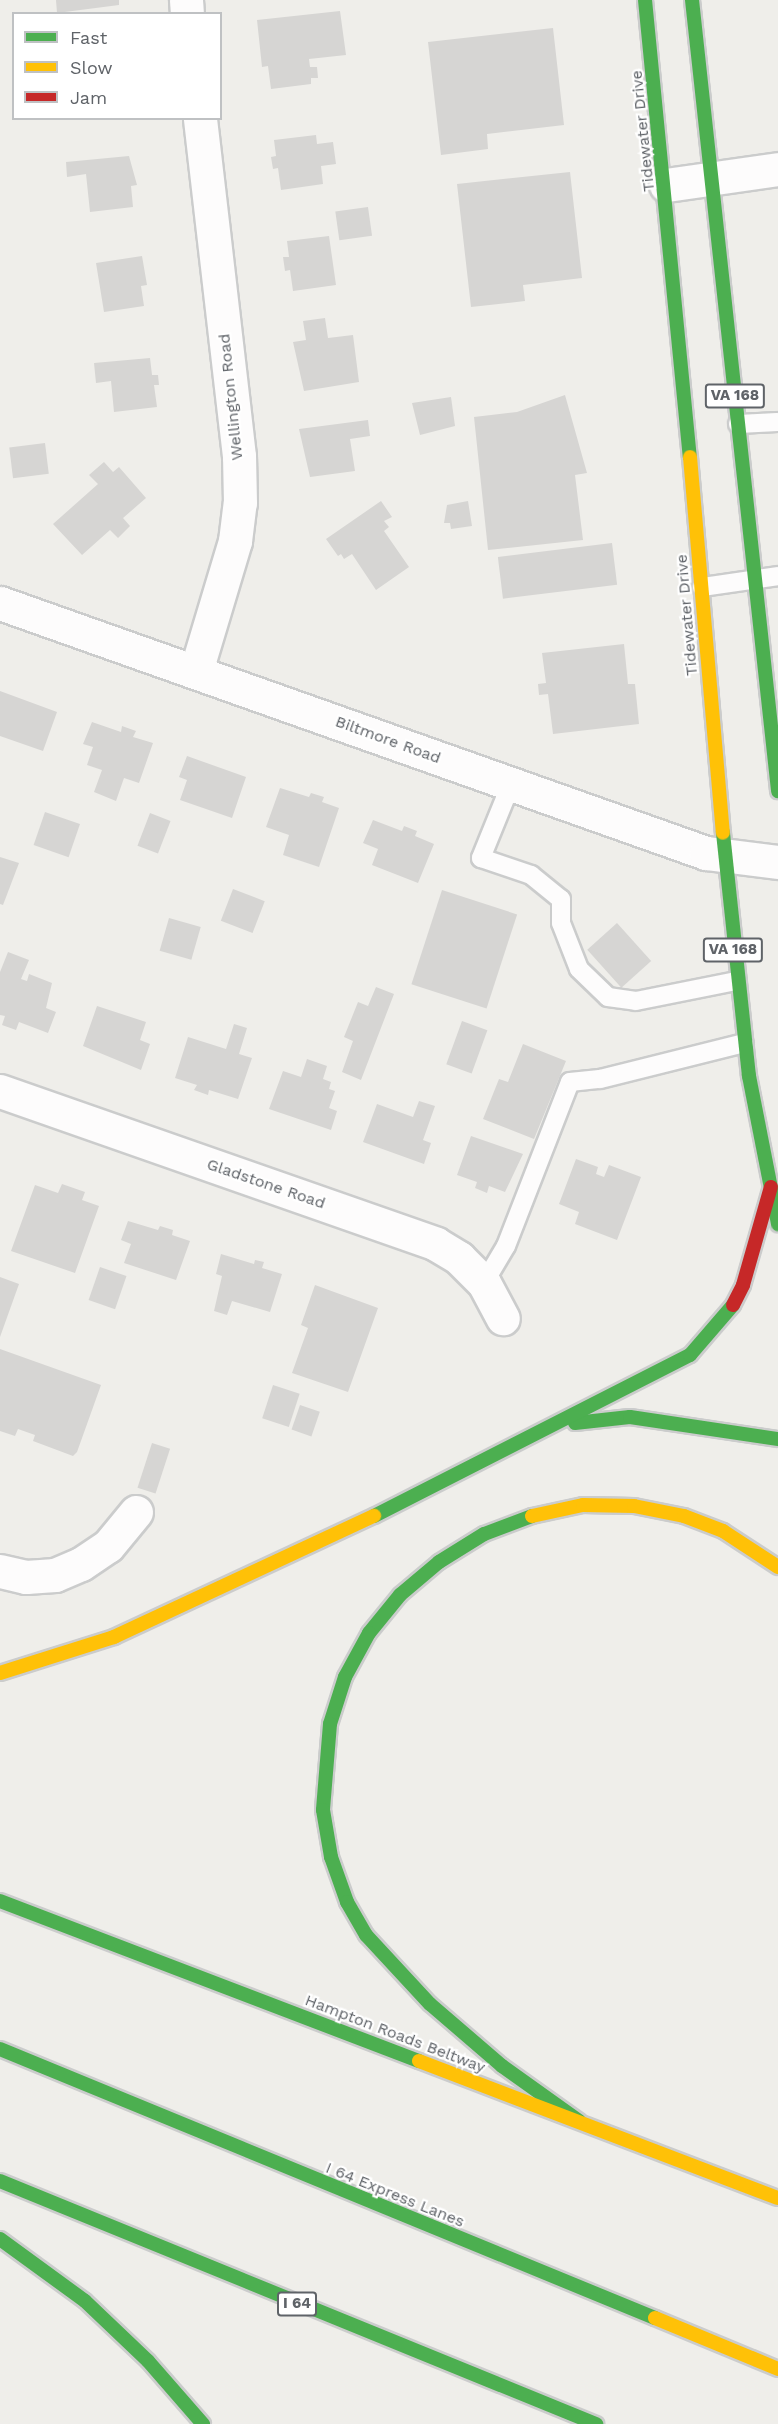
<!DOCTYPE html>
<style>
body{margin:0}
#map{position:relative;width:778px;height:2424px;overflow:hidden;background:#efeeea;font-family:"Work Sans",sans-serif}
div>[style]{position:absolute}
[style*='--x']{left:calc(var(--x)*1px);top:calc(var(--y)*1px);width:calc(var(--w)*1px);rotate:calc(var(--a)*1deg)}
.building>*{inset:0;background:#d6d5d3;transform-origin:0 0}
.roads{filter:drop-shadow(2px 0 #cbcccc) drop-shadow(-2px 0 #cbcccc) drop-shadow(0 2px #cbcccc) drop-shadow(0 -2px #cbcccc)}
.lane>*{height:18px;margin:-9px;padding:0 9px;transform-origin:9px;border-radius:9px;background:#fdfcfc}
.street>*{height:33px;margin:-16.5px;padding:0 16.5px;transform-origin:16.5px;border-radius:16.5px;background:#fdfcfc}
.fast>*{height:14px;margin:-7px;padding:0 7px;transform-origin:7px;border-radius:7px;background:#4caf50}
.slow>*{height:14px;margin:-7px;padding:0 7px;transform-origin:7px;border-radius:7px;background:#ffc107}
.jam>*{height:14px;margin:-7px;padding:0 7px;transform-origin:7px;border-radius:7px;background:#c62828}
span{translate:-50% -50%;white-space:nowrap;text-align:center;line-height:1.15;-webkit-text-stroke:4.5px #fff;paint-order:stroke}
.shield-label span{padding:2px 4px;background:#fff;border:2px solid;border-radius:4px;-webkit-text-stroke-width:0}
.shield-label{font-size:15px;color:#5f6368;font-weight:700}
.street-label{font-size:16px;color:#5f6368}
.legend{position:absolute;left:12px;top:12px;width:210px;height:108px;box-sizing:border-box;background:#fff;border:2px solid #bfc1c3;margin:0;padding:8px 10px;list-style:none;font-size:18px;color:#5f6368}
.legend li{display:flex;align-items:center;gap:12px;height:30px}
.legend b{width:30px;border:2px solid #bfc1c3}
</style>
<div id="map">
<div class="building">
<div style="clip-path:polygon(56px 0,119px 0,119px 5px,57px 13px)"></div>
<div style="clip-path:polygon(340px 11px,346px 55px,309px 59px,310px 67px,317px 67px,318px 78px,311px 78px,311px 84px,271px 89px,268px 66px,262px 67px,257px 20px)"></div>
<div style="clip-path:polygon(553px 28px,564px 125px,487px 134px,488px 149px,441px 155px,428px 42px)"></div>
<div style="clip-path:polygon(316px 135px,317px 144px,333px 142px,336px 164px,321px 166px,323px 184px,281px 190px,278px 168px,273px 169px,271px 157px,276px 156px,274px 140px)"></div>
<div style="clip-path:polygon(129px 156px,137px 185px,131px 186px,133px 207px,90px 212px,86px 174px,67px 177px,66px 162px)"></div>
<div style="clip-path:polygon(570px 172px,582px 278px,523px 285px,525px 301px,471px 307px,457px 184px)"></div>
<div style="left:368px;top:207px;width:29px;height:33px;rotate:82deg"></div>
<div style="clip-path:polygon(329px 236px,336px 285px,293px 291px,290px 270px,285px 271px,283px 257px,289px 257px,287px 241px)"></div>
<div style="clip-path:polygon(142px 256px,147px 285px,141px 286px,144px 306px,104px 312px,96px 263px)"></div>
<div style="clip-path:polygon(325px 318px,328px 338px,353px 335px,359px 382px,304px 391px,293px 342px,306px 340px,303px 321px)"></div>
<div style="clip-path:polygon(150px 358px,152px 375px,158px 375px,159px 385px,154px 385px,157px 407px,114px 412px,111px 381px,96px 383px,94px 363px)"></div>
<div style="clip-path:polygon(565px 395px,587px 473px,575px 475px,583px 540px,488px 550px,474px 417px,517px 412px)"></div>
<div style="clip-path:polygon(451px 397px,455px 426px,420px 435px,412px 403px)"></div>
<div style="clip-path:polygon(368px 420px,370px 436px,350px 439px,355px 471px,310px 477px,299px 429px)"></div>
<div style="left:45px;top:443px;width:31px;height:36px;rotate:83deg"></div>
<div style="clip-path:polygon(104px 462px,113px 472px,119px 467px,146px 498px,123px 518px,130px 526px,118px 538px,110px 530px,82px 555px,53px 524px,98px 484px,89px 475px)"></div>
<div style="clip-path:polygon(381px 501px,392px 517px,384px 521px,389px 527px,384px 531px,409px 567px,376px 590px,352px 554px,344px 559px,341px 554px,338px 556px,326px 539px)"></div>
<div style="clip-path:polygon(468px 501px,472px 526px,451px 529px,450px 523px,444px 523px,447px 505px)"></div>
<div style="left:612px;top:543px;width:42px;height:115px;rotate:83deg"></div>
<div style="clip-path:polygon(624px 644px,628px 684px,635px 684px,639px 724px,553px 734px,548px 694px,539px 695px,538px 684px,546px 683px,542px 653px)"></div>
<div style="clip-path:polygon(0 691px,57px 712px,43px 751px,0 736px)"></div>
<div style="clip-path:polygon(92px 722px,121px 732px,122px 726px,136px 731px,133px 737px,153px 743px,139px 783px,124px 778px,116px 801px,94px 792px,102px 770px,87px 765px,93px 747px,83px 744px)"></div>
<div style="clip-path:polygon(187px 756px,246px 777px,232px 818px,180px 800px,187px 780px,179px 777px)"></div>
<div style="clip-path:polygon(280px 788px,309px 797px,311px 793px,324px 797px,322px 802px,339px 808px,319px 867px,283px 855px,289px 835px,266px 827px)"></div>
<div style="left:45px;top:812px;width:37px;height:35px;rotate:19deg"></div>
<div style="left:150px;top:813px;width:22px;height:35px;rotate:21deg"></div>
<div style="clip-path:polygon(373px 820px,402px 831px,404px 826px,417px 831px,415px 836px,434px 844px,418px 883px,372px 865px,378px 849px,363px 843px)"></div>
<div style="clip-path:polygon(0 857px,19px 863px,3px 905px,0 904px)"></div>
<div style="left:233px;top:889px;width:34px;height:34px;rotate:21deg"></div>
<div style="left:442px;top:890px;width:79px;height:99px;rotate:18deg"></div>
<div style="left:169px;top:918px;width:33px;height:34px;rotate:16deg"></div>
<div style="left:617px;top:923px;width:51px;height:40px;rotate:48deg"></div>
<div style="clip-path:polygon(8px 952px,29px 960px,21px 979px,27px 981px,29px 974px,52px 983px,46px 1008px,56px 1012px,48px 1033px,19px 1022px,16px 1030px,2px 1025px,5px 1016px,0 1015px,0 972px)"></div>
<div style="clip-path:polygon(376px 987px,394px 994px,361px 1080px,342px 1072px,353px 1041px,344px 1037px,358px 1002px,368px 1006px)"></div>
<div style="clip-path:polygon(97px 1006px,146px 1022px,140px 1040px,150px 1044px,141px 1070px,83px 1046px)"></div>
<div style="left:462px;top:1021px;width:27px;height:46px;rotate:20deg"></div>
<div style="clip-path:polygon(234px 1024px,247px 1028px,239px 1054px,252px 1058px,238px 1099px,209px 1090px,208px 1095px,194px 1090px,197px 1085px,175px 1078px,188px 1037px,226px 1049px)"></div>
<div style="clip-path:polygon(523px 1044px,566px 1061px,534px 1139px,483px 1119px,499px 1079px,508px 1082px)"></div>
<div style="clip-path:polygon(307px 1059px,327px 1066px,323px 1079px,331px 1082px,329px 1089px,335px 1091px,329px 1108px,337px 1111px,331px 1130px,269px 1109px,283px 1071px,301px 1077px)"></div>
<div style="clip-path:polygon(419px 1101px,435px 1106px,423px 1140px,431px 1143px,424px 1164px,363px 1142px,377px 1104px,413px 1117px)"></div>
<div style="clip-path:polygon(471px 1136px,523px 1154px,505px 1192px,489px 1186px,487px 1193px,475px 1188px,477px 1182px,457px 1175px)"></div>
<div style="clip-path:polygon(576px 1159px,598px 1167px,596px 1174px,604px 1177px,609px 1165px,641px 1177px,617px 1240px,575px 1224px,579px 1212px,559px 1204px)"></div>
<div style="clip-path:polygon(62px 1184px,85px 1192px,82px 1200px,99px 1206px,75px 1273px,11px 1251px,35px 1185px,58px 1193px)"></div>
<div style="clip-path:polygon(128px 1221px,158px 1230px,160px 1226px,173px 1230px,172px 1235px,190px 1241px,176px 1280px,124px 1263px,131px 1244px,121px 1240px)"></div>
<div style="clip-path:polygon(221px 1254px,254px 1264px,255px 1260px,264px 1262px,262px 1268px,282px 1274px,270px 1312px,232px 1301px,227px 1315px,214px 1311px,222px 1276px,216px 1274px)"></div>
<div style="left:100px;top:1267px;width:28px;height:35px;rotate:19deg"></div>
<div style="clip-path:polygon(0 1277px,19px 1284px,0 1337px)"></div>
<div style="clip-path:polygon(315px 1285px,378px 1308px,348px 1392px,292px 1373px,308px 1328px,301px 1325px)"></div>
<div style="clip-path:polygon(0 1349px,101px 1385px,77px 1452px,73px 1456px,33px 1441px,35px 1435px,18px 1429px,15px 1436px,0 1431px)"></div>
<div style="left:273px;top:1385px;width:28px;height:35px;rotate:18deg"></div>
<div style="left:300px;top:1405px;width:21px;height:26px;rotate:19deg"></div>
<div style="left:152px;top:1443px;width:19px;height:47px;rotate:18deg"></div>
</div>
<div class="roads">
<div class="lane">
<div style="--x:738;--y:424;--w:40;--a:-2.9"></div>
<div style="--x:702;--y:587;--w:77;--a:-8.2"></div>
<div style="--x:511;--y:784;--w:80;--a:112.1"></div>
<div style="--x:481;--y:858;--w:53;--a:18.8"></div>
<div style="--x:531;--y:875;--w:38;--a:39"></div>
<div style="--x:561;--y:899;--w:24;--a:90"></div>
<div style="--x:561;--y:923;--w:49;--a:68.6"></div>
<div style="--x:579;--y:969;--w:40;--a:44"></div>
<div style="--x:608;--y:997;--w:28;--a:8"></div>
<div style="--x:636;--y:1001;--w:102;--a:-11.3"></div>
<div style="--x:484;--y:1283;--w:43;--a:-59.3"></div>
<div style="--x:506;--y:1246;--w:176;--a:-68.7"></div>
<div style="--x:570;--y:1082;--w:30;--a:-6"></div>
<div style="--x:600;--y:1079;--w:148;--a:-14"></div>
</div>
<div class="street">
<div style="--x:186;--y:0;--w:14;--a:86"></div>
<div style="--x:666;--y:185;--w:113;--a:-8.1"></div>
<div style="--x:0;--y:603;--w:749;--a:19.5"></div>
<div style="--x:706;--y:853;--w:73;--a:7.1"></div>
<div style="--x:196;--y:671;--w:136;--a:-73.3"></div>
<div style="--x:235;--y:541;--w:38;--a:-83"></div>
<div style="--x:240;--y:503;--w:47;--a:-91.2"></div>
<div style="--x:239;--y:456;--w:340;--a:-96.6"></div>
<div style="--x:0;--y:1091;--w:462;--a:19.3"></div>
<div style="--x:436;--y:1244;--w:27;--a:31"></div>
<div style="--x:459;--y:1258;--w:35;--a:45"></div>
<div style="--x:484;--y:1283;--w:40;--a:62"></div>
<div style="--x:0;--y:1571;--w:27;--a:13"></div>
<div style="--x:26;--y:1577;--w:29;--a:-4"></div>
<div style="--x:55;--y:1575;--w:28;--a:-23"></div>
<div style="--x:81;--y:1564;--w:32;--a:-34"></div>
<div style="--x:108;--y:1546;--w:44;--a:-50.5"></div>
</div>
<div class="fast">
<div style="--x:645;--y:0;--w:459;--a:84.4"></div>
<div style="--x:692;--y:0;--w:796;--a:83.79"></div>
<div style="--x:723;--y:833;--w:244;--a:83.9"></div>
<div style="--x:749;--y:1076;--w:151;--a:78.9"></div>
<div style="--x:575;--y:1423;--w:55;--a:-6.2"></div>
<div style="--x:630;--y:1417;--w:150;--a:8.5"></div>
<div style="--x:374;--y:1516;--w:355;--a:-27"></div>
<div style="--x:690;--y:1355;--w:66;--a:-49.3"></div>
<div style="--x:532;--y:1516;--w:51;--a:159.4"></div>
<div style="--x:484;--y:1534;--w:53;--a:148.1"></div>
<div style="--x:439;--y:1562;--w:51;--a:139.8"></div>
<div style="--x:400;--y:1595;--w:49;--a:129.2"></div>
<div style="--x:369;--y:1633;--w:50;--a:118.6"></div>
<div style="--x:345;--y:1677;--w:49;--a:107.7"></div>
<div style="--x:330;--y:1724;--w:86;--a:94.7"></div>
<div style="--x:323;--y:1810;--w:48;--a:80.3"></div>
<div style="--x:331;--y:1857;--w:48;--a:70.4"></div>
<div style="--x:347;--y:1902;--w:38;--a:60"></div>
<div style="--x:366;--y:1935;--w:94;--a:47.2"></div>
<div style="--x:430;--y:2004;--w:95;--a:40.7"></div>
<div style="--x:502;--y:2066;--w:95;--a:35.5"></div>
<div style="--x:0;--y:1901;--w:449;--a:20.9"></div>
<div style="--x:0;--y:2049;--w:708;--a:22.33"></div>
<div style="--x:0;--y:2181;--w:644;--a:22.18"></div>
<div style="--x:0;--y:2239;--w:105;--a:36.1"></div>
<div style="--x:85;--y:2301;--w:87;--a:43.6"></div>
<div style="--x:148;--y:2361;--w:84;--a:48.9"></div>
</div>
<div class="slow">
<div style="--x:690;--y:457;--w:377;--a:85"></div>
<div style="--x:532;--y:1516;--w:52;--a:-12.2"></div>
<div style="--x:583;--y:1505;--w:51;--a:1.1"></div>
<div style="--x:634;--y:1506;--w:51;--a:11.3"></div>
<div style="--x:684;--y:1516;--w:42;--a:21"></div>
<div style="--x:723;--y:1531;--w:66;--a:33.2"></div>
<div style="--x:0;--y:1673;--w:120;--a:-17.5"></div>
<div style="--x:114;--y:1637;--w:287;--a:-25"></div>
<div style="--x:419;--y:2061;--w:384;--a:20.9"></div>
<div style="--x:655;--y:2318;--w:133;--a:22.5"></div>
</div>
<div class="jam">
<div style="--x:733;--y:1305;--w:22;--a:-63"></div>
<div style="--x:743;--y:1285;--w:102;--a:-74.1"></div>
</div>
</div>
<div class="shield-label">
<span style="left:735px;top:396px">VA 168</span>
<span style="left:733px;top:950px">VA 168</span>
<span style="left:297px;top:2304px">I 64</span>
</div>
<div class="street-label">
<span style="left:643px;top:131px;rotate:-96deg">Tidewater Drive</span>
<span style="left:231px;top:397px;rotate:-96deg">Wellington Road</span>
<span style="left:687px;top:615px;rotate:-95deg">Tidewater Drive</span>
<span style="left:388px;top:740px;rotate:20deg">Biltmore Road</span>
<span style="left:266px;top:1184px;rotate:19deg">Gladstone Road</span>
<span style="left:395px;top:2034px;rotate:21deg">Hampton Roads Beltway</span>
<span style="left:395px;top:2195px;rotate:22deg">I 64 Express Lanes</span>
</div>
<ul class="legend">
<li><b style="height:8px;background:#4caf50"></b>Fast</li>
<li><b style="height:8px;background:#ffc107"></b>Slow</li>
<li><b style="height:8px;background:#c62828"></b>Jam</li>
</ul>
</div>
